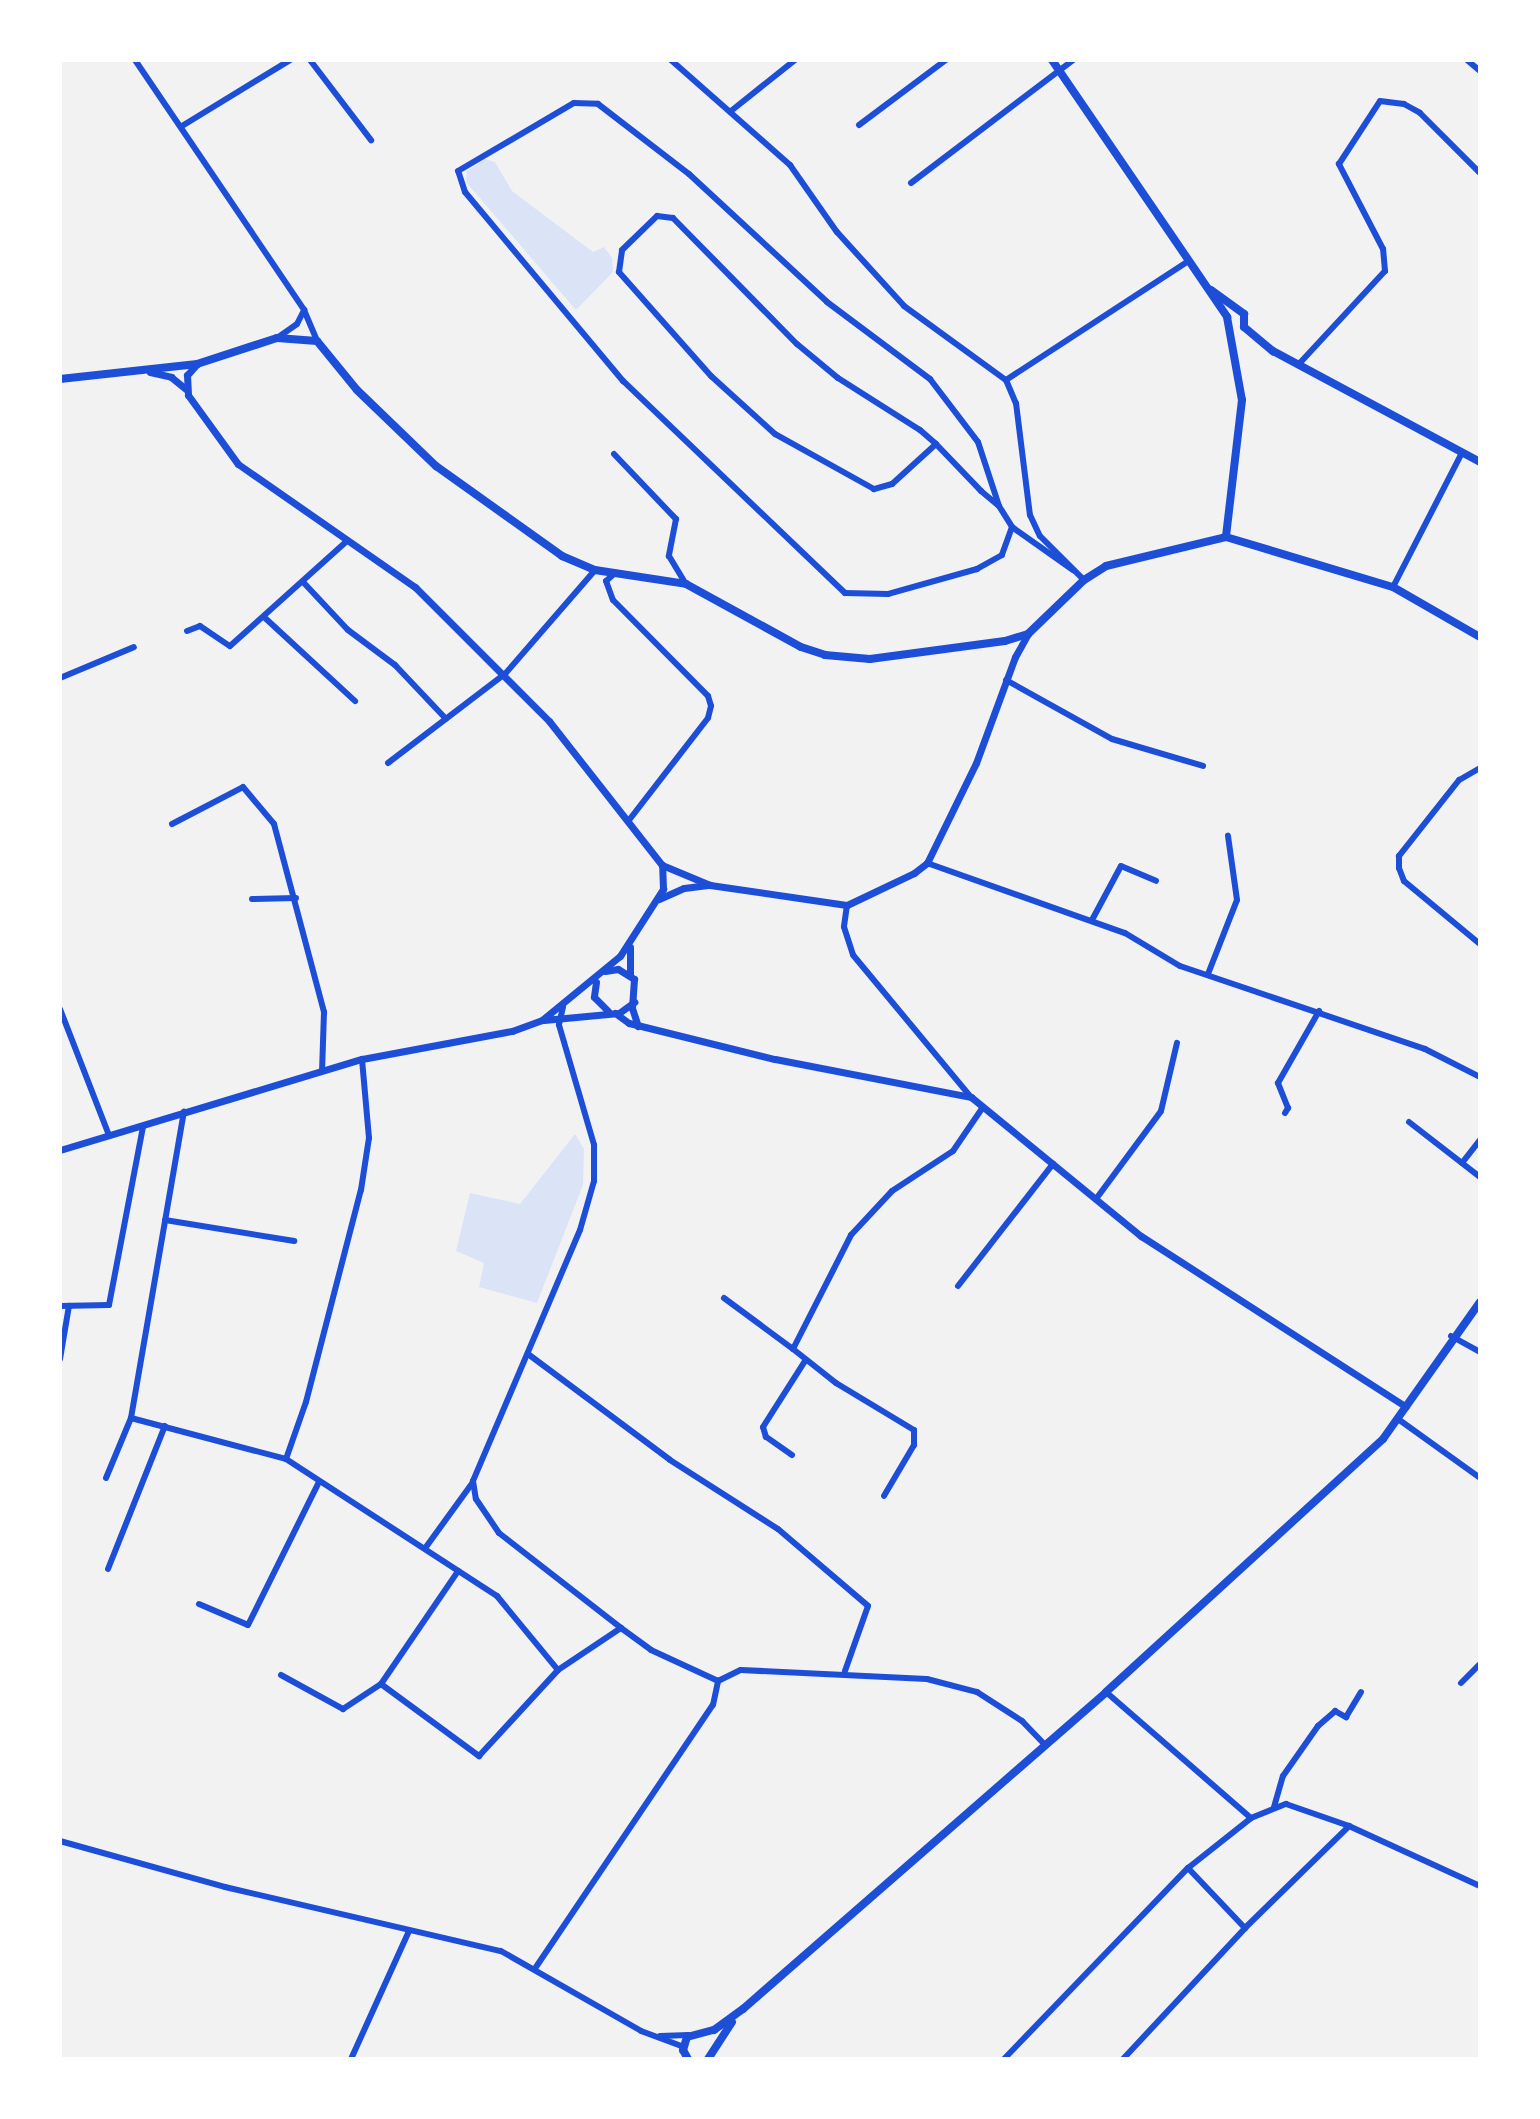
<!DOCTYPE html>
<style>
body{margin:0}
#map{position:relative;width:1540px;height:2119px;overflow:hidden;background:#f2f2f2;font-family:Georgia,serif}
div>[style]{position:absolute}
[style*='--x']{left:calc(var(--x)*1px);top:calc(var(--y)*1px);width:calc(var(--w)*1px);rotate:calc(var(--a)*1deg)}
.green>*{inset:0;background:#dbe4f7}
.minor>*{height:6px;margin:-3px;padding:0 3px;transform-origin:3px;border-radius:3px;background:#1d4ed8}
.tertiary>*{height:7px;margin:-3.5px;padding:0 3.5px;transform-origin:3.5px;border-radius:3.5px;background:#1d4ed8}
.secondary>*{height:8px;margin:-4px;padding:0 4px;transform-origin:4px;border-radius:4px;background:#1d4ed8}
span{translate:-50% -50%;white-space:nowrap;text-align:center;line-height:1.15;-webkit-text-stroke:6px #fff;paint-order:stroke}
.frame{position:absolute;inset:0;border:62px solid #fff;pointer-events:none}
</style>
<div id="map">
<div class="green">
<div style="clip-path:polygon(485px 159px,495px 162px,512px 191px,593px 252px,604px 247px,612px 258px,613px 272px,576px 310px,466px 182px,467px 171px)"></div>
<div style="clip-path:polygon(575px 1134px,584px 1149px,583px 1185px,537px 1303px,479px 1287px,484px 1263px,456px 1251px,470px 1193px,520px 1204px)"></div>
</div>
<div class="minor">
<div style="--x:135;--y:60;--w:302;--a:55.9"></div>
<div style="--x:304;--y:310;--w:34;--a:67"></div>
<div style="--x:310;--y:60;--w:101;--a:52.7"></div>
<div style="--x:671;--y:60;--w:159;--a:41.4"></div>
<div style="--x:790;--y:165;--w:82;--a:55"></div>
<div style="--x:837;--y:232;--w:100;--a:47.8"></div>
<div style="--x:904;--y:306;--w:126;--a:36"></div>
<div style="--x:1006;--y:380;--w:25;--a:67"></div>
<div style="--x:1016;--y:403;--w:113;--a:82.9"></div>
<div style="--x:1030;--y:515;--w:23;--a:65"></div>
<div style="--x:1040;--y:536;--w:62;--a:45"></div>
<div style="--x:1467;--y:60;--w:17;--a:40"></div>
<div style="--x:731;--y:111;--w:82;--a:-38.6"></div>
<div style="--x:859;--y:125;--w:109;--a:-36.8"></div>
<div style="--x:182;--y:126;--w:127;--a:-31.4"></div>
<div style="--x:911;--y:183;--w:203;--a:-37.2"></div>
<div style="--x:277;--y:338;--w:24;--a:-35"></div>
<div style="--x:297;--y:324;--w:16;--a:-63"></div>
<div style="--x:1298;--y:365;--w:128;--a:-47.2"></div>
<div style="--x:1385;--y:271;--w:22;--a:-95"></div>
<div style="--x:1383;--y:249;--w:96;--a:-117.4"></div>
<div style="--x:1339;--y:164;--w:75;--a:-56.9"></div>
<div style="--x:1380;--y:101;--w:24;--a:7"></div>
<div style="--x:1404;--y:104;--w:18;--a:29"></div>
<div style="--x:1420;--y:113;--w:85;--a:45"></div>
<div style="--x:1006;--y:380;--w:216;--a:-33.1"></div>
<div style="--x:936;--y:444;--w:59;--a:137.7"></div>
<div style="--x:892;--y:484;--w:19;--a:164"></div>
<div style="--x:874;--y:489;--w:113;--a:-150.9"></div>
<div style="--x:775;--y:434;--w:86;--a:-137.8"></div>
<div style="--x:711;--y:376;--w:139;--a:-131.5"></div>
<div style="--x:619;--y:272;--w:22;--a:-82"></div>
<div style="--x:622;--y:250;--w:49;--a:-44.2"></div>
<div style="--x:657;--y:216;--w:16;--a:7"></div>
<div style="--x:673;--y:218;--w:177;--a:45.5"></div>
<div style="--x:797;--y:344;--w:53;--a:39.7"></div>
<div style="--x:838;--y:378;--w:97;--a:32.4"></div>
<div style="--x:920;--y:430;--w:21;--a:41"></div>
<div style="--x:936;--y:444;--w:65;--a:46.2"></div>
<div style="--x:981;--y:491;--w:23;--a:40"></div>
<div style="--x:614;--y:454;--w:90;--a:46.4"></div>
<div style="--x:676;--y:519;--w:38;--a:101"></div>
<div style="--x:669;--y:556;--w:33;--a:59"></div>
<div style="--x:1012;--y:527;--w:30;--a:110"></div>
<div style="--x:1002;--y:555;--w:29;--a:151"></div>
<div style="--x:977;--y:569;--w:92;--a:164.3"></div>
<div style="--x:888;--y:594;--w:43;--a:-178.7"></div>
<div style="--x:845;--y:593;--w:307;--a:-136.3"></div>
<div style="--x:623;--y:381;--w:246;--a:-129.9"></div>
<div style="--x:465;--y:192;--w:22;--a:-108"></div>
<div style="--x:458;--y:171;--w:134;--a:-30.4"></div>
<div style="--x:574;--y:103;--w:24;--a:2"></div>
<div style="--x:598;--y:104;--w:115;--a:37.6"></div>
<div style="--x:689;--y:174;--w:188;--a:42.8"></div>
<div style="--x:827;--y:302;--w:129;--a:36.8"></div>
<div style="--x:930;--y:379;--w:79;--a:52.7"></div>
<div style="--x:978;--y:442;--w:67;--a:71.8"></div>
<div style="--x:999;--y:506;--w:25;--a:58"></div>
<div style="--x:1012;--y:527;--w:75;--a:35.2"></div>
<div style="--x:615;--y:573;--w:12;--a:138"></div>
<div style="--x:606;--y:581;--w:20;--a:70"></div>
<div style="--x:613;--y:600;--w:135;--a:45.3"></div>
<div style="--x:708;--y:696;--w:10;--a:73"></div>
<div style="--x:711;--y:706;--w:12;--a:104"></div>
<div style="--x:708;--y:718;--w:128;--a:127.7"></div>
<div style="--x:304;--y:583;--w:64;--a:46.9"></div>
<div style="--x:348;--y:630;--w:59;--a:36.7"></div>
<div style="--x:395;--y:665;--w:74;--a:46.6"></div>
<div style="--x:1393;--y:587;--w:151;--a:-62.8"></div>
<div style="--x:264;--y:617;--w:124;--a:42.7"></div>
<div style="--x:187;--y:631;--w:14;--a:-21"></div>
<div style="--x:200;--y:626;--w:36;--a:34"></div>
<div style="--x:230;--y:646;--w:156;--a:-41.9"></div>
<div style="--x:60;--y:678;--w:80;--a:-22.7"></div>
<div style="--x:1006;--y:680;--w:121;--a:29.1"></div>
<div style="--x:1112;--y:739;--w:95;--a:16.5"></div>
<div style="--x:388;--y:763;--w:147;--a:-37.3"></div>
<div style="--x:505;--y:674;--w:138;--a:-49.1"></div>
<div style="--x:1480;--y:768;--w:24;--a:150"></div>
<div style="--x:1459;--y:780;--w:97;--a:128.3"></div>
<div style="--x:1399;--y:856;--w:12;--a:90"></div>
<div style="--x:1399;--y:868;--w:14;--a:69"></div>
<div style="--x:1404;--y:881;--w:99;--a:39.7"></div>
<div style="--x:172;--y:824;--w:80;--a:-27.5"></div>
<div style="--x:243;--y:787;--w:48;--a:50"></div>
<div style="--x:274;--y:824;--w:195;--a:75.1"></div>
<div style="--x:324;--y:1012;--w:59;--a:91.9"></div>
<div style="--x:927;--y:863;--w:210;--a:19.5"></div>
<div style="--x:1125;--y:933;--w:64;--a:31"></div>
<div style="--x:1180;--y:966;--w:259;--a:18.7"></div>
<div style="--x:1425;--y:1049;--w:62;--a:27"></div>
<div style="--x:252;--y:899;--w:44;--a:-1.3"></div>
<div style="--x:847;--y:905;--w:22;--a:98"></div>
<div style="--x:844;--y:927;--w:29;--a:72"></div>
<div style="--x:853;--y:955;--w:185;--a:50.3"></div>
<div style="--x:1092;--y:920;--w:61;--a:-61.8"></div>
<div style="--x:1121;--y:866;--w:38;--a:23"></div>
<div style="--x:1208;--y:974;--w:79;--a:-68.6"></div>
<div style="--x:1237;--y:900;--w:65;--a:-98"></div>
<div style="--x:563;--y:1007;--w:18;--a:103"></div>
<div style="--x:559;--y:1025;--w:125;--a:73.7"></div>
<div style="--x:594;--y:1145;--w:36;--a:90"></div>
<div style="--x:594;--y:1181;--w:51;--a:105.9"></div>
<div style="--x:580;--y:1230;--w:273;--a:113.1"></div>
<div style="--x:473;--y:1481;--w:18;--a:81"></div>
<div style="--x:476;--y:1499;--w:41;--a:55.9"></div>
<div style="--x:499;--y:1533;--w:155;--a:37.9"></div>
<div style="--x:621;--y:1628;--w:37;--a:36"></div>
<div style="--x:651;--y:1650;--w:74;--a:24.8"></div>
<div style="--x:60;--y:1009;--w:133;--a:68.8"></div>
<div style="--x:1285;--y:1113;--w:6;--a:-59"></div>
<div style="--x:1288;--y:1108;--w:27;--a:-112"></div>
<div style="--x:1278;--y:1083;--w:83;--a:-60.3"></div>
<div style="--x:1409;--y:1122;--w:90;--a:37.8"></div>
<div style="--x:1462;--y:1163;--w:29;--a:-52"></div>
<div style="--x:1096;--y:1199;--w:109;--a:-53.5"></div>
<div style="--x:1161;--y:1111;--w:70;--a:-76.8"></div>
<div style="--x:165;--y:1220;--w:131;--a:9.2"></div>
<div style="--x:958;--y:1286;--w:155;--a:-52.1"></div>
<div style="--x:724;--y:1298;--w:86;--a:36.5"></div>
<div style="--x:793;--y:1349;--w:128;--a:-63"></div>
<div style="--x:851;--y:1235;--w:60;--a:-47"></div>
<div style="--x:892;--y:1191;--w:73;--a:-33.3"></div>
<div style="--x:953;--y:1151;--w:53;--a:-55.7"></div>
<div style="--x:60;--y:1306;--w:49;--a:-1.2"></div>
<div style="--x:109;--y:1305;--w:182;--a:-79.2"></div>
<div style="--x:1451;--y:1336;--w:33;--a:29"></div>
<div style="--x:793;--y:1349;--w:55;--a:38.3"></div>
<div style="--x:836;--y:1383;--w:91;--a:31.1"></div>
<div style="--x:914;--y:1430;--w:15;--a:90"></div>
<div style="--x:914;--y:1445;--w:59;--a:120.5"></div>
<div style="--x:528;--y:1354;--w:177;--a:36.7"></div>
<div style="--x:670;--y:1460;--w:128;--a:32.6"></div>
<div style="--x:778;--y:1529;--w:118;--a:40.5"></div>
<div style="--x:868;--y:1606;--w:69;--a:109.5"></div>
<div style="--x:60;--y:1359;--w:54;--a:-80.4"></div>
<div style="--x:131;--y:1418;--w:160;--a:14.8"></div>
<div style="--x:286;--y:1459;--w:252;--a:33"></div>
<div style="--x:497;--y:1596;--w:96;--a:50.5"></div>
<div style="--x:1398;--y:1419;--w:101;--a:35.7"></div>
<div style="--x:792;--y:1455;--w:32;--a:-145"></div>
<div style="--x:766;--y:1437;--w:10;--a:-107"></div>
<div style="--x:763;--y:1427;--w:78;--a:-57.5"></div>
<div style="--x:286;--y:1459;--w:60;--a:-70.7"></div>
<div style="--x:306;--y:1402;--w:219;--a:-75.5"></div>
<div style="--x:361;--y:1190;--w:53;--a:-81.3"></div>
<div style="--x:369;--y:1138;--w:79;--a:-95.1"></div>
<div style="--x:106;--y:1478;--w:65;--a:-67.4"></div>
<div style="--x:131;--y:1418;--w:311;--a:-80.2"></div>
<div style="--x:426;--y:1547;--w:80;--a:-54.1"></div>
<div style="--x:108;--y:1569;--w:154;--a:-68.3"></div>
<div style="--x:199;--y:1604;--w:53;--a:23.2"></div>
<div style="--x:248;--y:1625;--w:160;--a:-63.6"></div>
<div style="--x:281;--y:1675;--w:71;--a:28.7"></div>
<div style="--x:343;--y:1709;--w:45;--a:-33.3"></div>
<div style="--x:381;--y:1684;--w:137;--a:-55.7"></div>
<div style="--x:718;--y:1681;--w:25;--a:-26"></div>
<div style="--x:741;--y:1670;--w:186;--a:2.8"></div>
<div style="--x:927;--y:1679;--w:52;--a:14.6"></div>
<div style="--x:977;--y:1692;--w:54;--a:32.8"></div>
<div style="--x:1022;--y:1721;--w:33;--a:46"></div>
<div style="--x:1461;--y:1683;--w:27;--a:-45"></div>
<div style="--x:381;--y:1684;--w:122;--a:36.3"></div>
<div style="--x:479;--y:1756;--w:117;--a:-47.4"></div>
<div style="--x:558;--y:1670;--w:76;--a:-33.7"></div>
<div style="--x:1106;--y:1692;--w:192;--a:41"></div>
<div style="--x:1251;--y:1818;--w:38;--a:-22"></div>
<div style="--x:1286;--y:1804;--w:67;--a:19.2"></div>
<div style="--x:1349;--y:1826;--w:144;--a:24.6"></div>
<div style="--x:1274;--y:1807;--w:32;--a:-74"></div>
<div style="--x:1283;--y:1776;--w:61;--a:-55"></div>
<div style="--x:1318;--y:1726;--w:23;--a:-41"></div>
<div style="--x:1335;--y:1711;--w:13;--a:29"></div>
<div style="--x:1346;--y:1717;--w:29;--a:-59"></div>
<div style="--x:60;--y:1841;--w:171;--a:15.6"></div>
<div style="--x:225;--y:1887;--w:283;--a:13.1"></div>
<div style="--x:501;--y:1951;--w:161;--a:29.7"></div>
<div style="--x:641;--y:2031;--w:46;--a:20.4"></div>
<div style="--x:1188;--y:1868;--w:83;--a:46.5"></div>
<div style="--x:1245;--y:1928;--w:146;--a:-44.4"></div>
<div style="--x:536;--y:1967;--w:316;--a:-56"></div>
<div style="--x:713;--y:1705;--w:25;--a:-78"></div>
<div style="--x:660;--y:2036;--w:29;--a:-2"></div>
<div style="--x:351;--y:2059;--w:141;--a:-65.6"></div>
<div style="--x:1004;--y:2059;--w:265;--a:-46.1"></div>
<div style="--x:1188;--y:1868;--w:80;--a:-38.4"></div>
<div style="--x:1123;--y:2059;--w:179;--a:-47"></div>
</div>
<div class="tertiary">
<div style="--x:197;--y:364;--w:15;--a:132"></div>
<div style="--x:187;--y:375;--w:20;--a:87"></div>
<div style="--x:188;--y:395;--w:85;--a:54.1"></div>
<div style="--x:238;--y:464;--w:216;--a:34.8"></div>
<div style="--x:415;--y:587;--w:190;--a:45"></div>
<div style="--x:549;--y:721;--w:183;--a:51.9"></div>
<div style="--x:662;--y:865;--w:52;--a:22.6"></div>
<div style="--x:150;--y:372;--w:22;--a:13"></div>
<div style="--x:171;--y:377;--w:19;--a:39"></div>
<div style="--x:659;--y:899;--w:27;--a:-24"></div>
<div style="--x:684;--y:888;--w:26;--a:-7"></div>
<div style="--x:710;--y:885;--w:138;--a:8.3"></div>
<div style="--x:847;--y:905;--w:74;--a:-25.5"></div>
<div style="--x:914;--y:873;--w:16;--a:-38"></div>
<div style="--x:927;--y:863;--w:111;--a:-63.9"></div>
<div style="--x:976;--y:763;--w:113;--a:-69.8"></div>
<div style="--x:1015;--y:657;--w:26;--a:-61"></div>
<div style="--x:605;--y:971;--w:13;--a:-9"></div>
<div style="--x:618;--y:969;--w:19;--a:32"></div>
<div style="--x:634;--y:979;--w:29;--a:94"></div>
<div style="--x:632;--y:1008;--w:19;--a:72"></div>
<div style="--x:630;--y:974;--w:27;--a:-90"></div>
<div style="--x:596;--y:982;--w:15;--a:98"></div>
<div style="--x:594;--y:997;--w:20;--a:45"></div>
<div style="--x:615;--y:1013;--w:17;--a:36"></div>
<div style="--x:629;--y:1023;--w:150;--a:13.9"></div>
<div style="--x:775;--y:1059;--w:200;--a:11"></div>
<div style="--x:971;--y:1097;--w:220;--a:39.3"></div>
<div style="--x:1141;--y:1236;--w:315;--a:32.8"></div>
<div style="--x:544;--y:1020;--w:75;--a:-5.3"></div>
<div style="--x:619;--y:1013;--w:19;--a:-36"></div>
<div style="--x:60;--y:1150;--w:315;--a:-16.8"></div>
<div style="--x:362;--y:1059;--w:153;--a:-10.6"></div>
<div style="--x:512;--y:1031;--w:32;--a:-20"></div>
<div style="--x:542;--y:1020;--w:101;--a:-39.4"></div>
<div style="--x:620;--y:956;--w:80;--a:-57.3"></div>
<div style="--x:663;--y:889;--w:24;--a:-92"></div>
</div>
<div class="secondary">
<div style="--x:1052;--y:60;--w:311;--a:55.7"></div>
<div style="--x:1227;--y:317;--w:84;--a:79.8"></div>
<div style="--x:1242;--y:400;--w:138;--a:96.7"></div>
<div style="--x:1211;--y:290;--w:41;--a:36"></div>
<div style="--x:1244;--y:314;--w:13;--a:90"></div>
<div style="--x:1244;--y:327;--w:38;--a:40"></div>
<div style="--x:1273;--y:351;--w:235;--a:28.2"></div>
<div style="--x:60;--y:379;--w:138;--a:-6.2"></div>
<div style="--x:197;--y:364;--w:84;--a:-18"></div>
<div style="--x:277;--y:338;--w:40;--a:4.3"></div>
<div style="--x:317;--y:341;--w:63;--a:50.8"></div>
<div style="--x:357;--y:390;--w:110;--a:43.9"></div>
<div style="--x:436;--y:466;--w:155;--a:35.5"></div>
<div style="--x:562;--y:556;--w:36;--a:23"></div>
<div style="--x:595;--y:570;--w:92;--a:8.7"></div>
<div style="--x:686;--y:584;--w:131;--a:28.7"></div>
<div style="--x:801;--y:647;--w:25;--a:18"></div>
<div style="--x:825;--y:655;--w:45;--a:5.1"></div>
<div style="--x:870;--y:659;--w:136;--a:-7.6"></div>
<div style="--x:1005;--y:641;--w:24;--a:-17"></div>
<div style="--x:1028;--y:634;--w:78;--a:-44"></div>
<div style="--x:1084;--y:580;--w:26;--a:-32"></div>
<div style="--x:1106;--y:566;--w:123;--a:-13.6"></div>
<div style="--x:1226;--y:537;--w:174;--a:16.7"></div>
<div style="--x:1393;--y:587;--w:100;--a:29.9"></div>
<div style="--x:688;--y:2059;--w:10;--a:-119"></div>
<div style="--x:683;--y:2050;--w:14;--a:-73"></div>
<div style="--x:687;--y:2037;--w:28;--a:-15"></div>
<div style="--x:714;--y:2030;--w:36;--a:-36"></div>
<div style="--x:743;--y:2009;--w:482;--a:-41.1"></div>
<div style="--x:1106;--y:1692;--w:375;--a:-42.4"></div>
<div style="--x:1383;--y:1439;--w:168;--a:-54.7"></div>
<div style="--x:708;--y:2059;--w:44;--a:-57"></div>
</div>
<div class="frame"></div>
</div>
